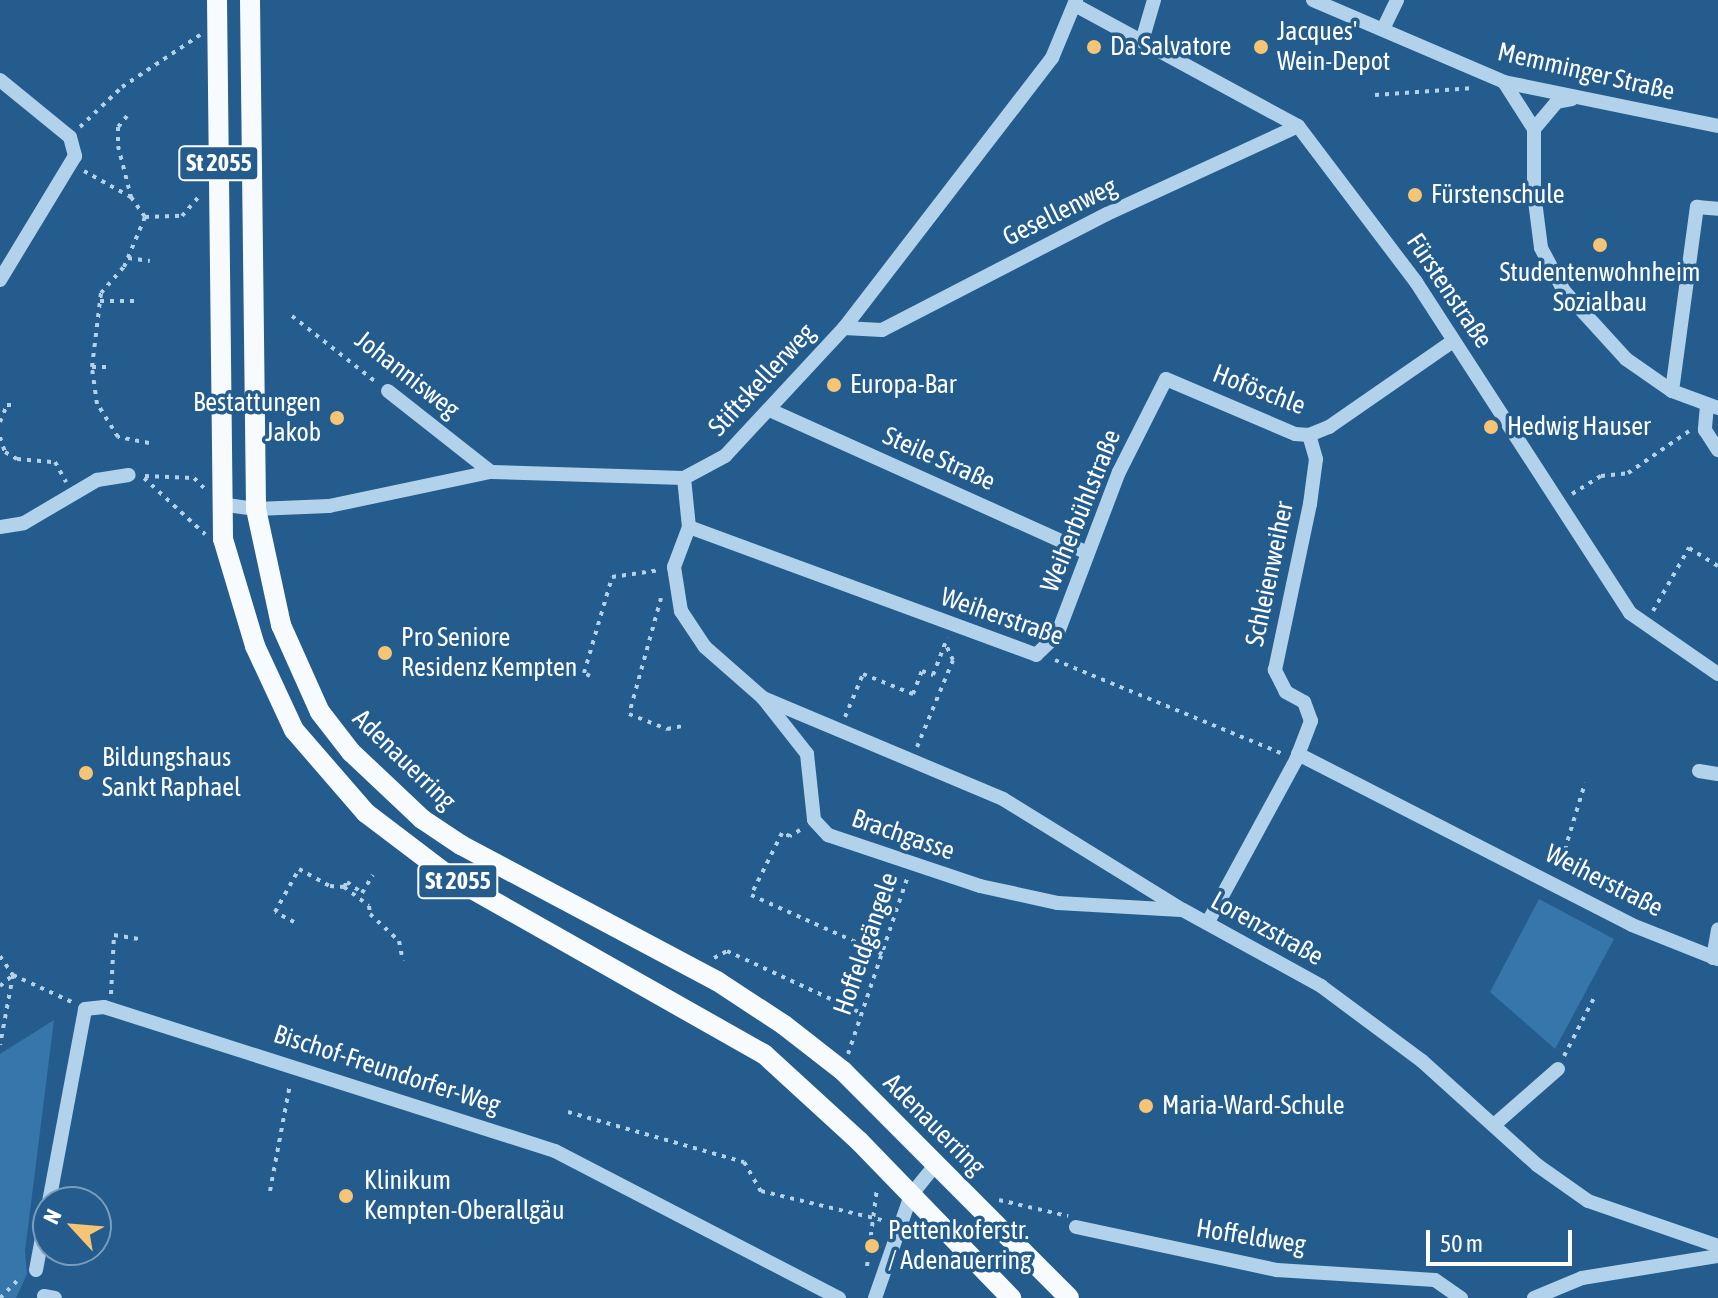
<!DOCTYPE html>
<meta charset="utf-8">
<style>
body{margin:0}
#map{position:relative;width:1718px;height:1298px;overflow:hidden;background:#235c8d;font-family:"Asap Condensed",sans-serif}
div>[style]{position:absolute}
[style*='--x']{left:calc(var(--x)*1px);top:calc(var(--y)*1px);width:calc(var(--w)*1px);rotate:calc(var(--a)*1deg)}
.green>*{inset:0;background:#3776aa}
.path>*{height:4px;margin-top:-2px;transform-origin:0;background:repeating-linear-gradient(90deg,#b2d2eb 0 4px,transparent 0 10px)}
.minor>*{height:14px;margin:-7px;padding:0 7px;transform-origin:7px;border-radius:7px;background:#b2d2eb}
.major>*{height:20px;margin:-10px;padding:0 10px;transform-origin:10px;border-radius:10px;background:#f7fbfe}
.dots>*{width:22px;height:22px;translate:-50% -50%;box-sizing:border-box;border:4px solid #235c8d;border-radius:50%}
span{translate:-50% -50%;white-space:nowrap;text-align:center;line-height:1.15;-webkit-text-stroke:7px #235c8d;paint-order:stroke}
.shield-label span{padding:2px 6px;background:#235c8d;border:2px solid;border-radius:6px;-webkit-text-stroke-width:0}
.shield-label{font-size:24px;color:#fff;font-weight:700}
.poi-label{font-size:26px;color:#fff}
.left{translate:0 -50%;text-align:left}
.right{translate:-100% -50%;text-align:right}
.street-label{font-size:26px;color:#fff}
.north{position:absolute;left:32px;top:1186px;width:80px;height:80px;box-sizing:border-box;background:#235c8d;border:2px solid #7b9dbb;border-radius:50%;rotate:296deg;font-size:22px;font-weight:700;line-height:32px;text-align:center;color:#fff}
.north::after{content:'';display:block;margin:auto;width:28px;height:36px;background:#f6c475;clip-path:polygon(50% 0,100% 100%,50% 72%,0 100%)}
.scale{position:absolute;left:1426px;top:1230px;width:146px;height:36px;box-sizing:border-box;border:4px solid #fff;border-top:0;padding-left:10px;font-size:24px;line-height:28px;white-space:nowrap;color:#fff;-webkit-text-stroke:6px #235c8d;paint-order:stroke}
</style>
<div id="map">
<div class="green">
<div style="clip-path:polygon(1539px 899px,1614px 939px,1555px 1049px,1490px 992px)"></div>
<div style="clip-path:polygon(54px 1020px,25px 1251px,27px 1274px,16px 1298px,0 1298px,0 1054px)"></div>
</div>
<div class="path">
<div style="--x:1375;--y:95;--w:99;--a:-4"></div>
<div style="--x:127;--y:116;--w:14;--a:129"></div>
<div style="--x:118;--y:127;--w:19;--a:90"></div>
<div style="--x:118;--y:146;--w:53;--a:75.7"></div>
<div style="--x:131;--y:197;--w:24;--a:55"></div>
<div style="--x:80;--y:127;--w:58;--a:-43.6"></div>
<div style="--x:122;--y:87;--w:94;--a:-33.7"></div>
<div style="--x:84;--y:171;--w:54;--a:29"></div>
<div style="--x:128;--y:258;--w:22;--a:8"></div>
<div style="--x:100;--y:301;--w:39;--a:0"></div>
<div style="--x:292;--y:316;--w:107;--a:38.2"></div>
<div style="--x:92;--y:367;--w:19;--a:0"></div>
<div style="--x:0;--y:422;--w:18;--a:-68"></div>
<div style="--x:7;--y:405;--w:7;--a:0"></div>
<div style="--x:0;--y:437;--w:16;--a:72"></div>
<div style="--x:5;--y:452;--w:14;--a:30"></div>
<div style="--x:17;--y:459;--w:38;--a:5"></div>
<div style="--x:55;--y:462;--w:23;--a:61"></div>
<div style="--x:149;--y:443;--w:32;--a:-169"></div>
<div style="--x:118;--y:437;--w:39;--a:-122"></div>
<div style="--x:97;--y:404;--w:37;--a:-98"></div>
<div style="--x:92;--y:367;--w:75;--a:-83.1"></div>
<div style="--x:101;--y:293;--w:35;--a:-49"></div>
<div style="--x:124;--y:267;--w:54;--a:-67.2"></div>
<div style="--x:145;--y:217;--w:37;--a:-2"></div>
<div style="--x:182;--y:216;--w:28;--a:-49"></div>
<div style="--x:145;--y:476;--w:49;--a:2.3"></div>
<div style="--x:194;--y:478;--w:14;--a:45"></div>
<div style="--x:144;--y:478;--w:83;--a:42.6"></div>
<div style="--x:1572;--y:494;--w:34;--a:-32"></div>
<div style="--x:1601;--y:476;--w:27;--a:-6"></div>
<div style="--x:1628;--y:473;--w:74;--a:-34.5"></div>
<div style="--x:661;--y:598;--w:120;--a:105.4"></div>
<div style="--x:629;--y:714;--w:41;--a:21.5"></div>
<div style="--x:667;--y:729;--w:15;--a:-11"></div>
<div style="--x:1653;--y:611;--w:73;--a:-60.3"></div>
<div style="--x:1689;--y:548;--w:34;--a:32"></div>
<div style="--x:1055;--y:660;--w:247;--a:22.4"></div>
<div style="--x:590;--y:676;--w:7;--a:-153"></div>
<div style="--x:584;--y:673;--w:100;--a:-73.7"></div>
<div style="--x:612;--y:577;--w:49;--a:-8.3"></div>
<div style="--x:845;--y:717;--w:47;--a:-67.3"></div>
<div style="--x:863;--y:674;--w:54;--a:21.8"></div>
<div style="--x:913;--y:694;--w:25;--a:-69"></div>
<div style="--x:922;--y:671;--w:12;--a:20"></div>
<div style="--x:933;--y:675;--w:40;--a:-69"></div>
<div style="--x:917;--y:747;--w:94;--a:-67.5"></div>
<div style="--x:953;--y:660;--w:17;--a:-115"></div>
<div style="--x:800;--y:830;--w:12;--a:149"></div>
<div style="--x:790;--y:836;--w:9;--a:-159"></div>
<div style="--x:782;--y:833;--w:69;--a:116.6"></div>
<div style="--x:751;--y:895;--w:144;--a:24.2"></div>
<div style="--x:1559;--y:869;--w:90;--a:-73.2"></div>
<div style="--x:344;--y:887;--w:6;--a:-59"></div>
<div style="--x:347;--y:882;--w:19;--a:36"></div>
<div style="--x:362;--y:893;--w:21;--a:-59"></div>
<div style="--x:294;--y:922;--w:21;--a:-152"></div>
<div style="--x:275;--y:912;--w:49;--a:-60.8"></div>
<div style="--x:299;--y:869;--w:35;--a:29"></div>
<div style="--x:330;--y:886;--w:14;--a:4"></div>
<div style="--x:344;--y:887;--w:31;--a:37"></div>
<div style="--x:369;--y:906;--w:8;--a:83"></div>
<div style="--x:370;--y:914;--w:40;--a:43"></div>
<div style="--x:399;--y:941;--w:20;--a:79"></div>
<div style="--x:0;--y:956;--w:23;--a:56"></div>
<div style="--x:13;--y:975;--w:71;--a:100.5"></div>
<div style="--x:714;--y:958;--w:15;--a:-28"></div>
<div style="--x:727;--y:951;--w:148;--a:24.8"></div>
<div style="--x:0;--y:986;--w:17;--a:-40"></div>
<div style="--x:13;--y:975;--w:65;--a:24.6"></div>
<div style="--x:111;--y:994;--w:59;--a:-87.1"></div>
<div style="--x:114;--y:935;--w:25;--a:9"></div>
<div style="--x:848;--y:1054;--w:188;--a:-71.4"></div>
<div style="--x:1564;--y:1056;--w:68;--a:-62.7"></div>
<div style="--x:568;--y:1112;--w:183;--a:15.9"></div>
<div style="--x:744;--y:1162;--w:34;--a:60"></div>
<div style="--x:761;--y:1191;--w:129;--a:13.5"></div>
<div style="--x:270;--y:1191;--w:109;--a:-79.4"></div>
<div style="--x:999;--y:1200;--w:71;--a:13.1"></div>
<div style="--x:867;--y:1266;--w:79;--a:-82.7"></div>
<div style="--x:0;--y:1298;--w:30;--a:-45"></div>
</div>
<div class="minor">
<div style="--x:1313;--y:0;--w:208;--a:23.2"></div>
<div style="--x:1504;--y:82;--w:218;--a:11.6"></div>
<div style="--x:1075;--y:5;--w:254;--a:28.5"></div>
<div style="--x:1298;--y:126;--w:196;--a:52.9"></div>
<div style="--x:1416;--y:282;--w:394;--a:57.1"></div>
<div style="--x:1630;--y:613;--w:107;--a:34.7"></div>
<div style="--x:1383;--y:29;--w:32;--a:-64"></div>
<div style="--x:1142;--y:41;--w:43;--a:-73.7"></div>
<div style="--x:0;--y:80;--w:90;--a:39.2"></div>
<div style="--x:70;--y:137;--w:20;--a:75"></div>
<div style="--x:75;--y:156;--w:145;--a:121.2"></div>
<div style="--x:1504;--y:82;--w:56;--a:57.4"></div>
<div style="--x:1534;--y:129;--w:64;--a:90"></div>
<div style="--x:1534;--y:193;--w:55;--a:82.7"></div>
<div style="--x:1541;--y:248;--w:49;--a:61.9"></div>
<div style="--x:1564;--y:291;--w:92;--a:47.6"></div>
<div style="--x:1626;--y:359;--w:56;--a:34.8"></div>
<div style="--x:1672;--y:391;--w:49;--a:20.3"></div>
<div style="--x:1534;--y:129;--w:35;--a:-50"></div>
<div style="--x:1557;--y:102;--w:15;--a:-11"></div>
<div style="--x:844;--y:328;--w:38;--a:3"></div>
<div style="--x:882;--y:330;--w:253;--a:-27.3"></div>
<div style="--x:1107;--y:214;--w:210;--a:-24.7"></div>
<div style="--x:388;--y:391;--w:131;--a:38.2"></div>
<div style="--x:1672;--y:391;--w:186;--a:-82.3"></div>
<div style="--x:1697;--y:207;--w:21;--a:5"></div>
<div style="--x:1707;--y:405;--w:25;--a:95"></div>
<div style="--x:1705;--y:430;--w:24;--a:57"></div>
<div style="--x:772;--y:411;--w:344;--a:24.2"></div>
<div style="--x:684;--y:478;--w:49;--a:84.2"></div>
<div style="--x:689;--y:527;--w:43;--a:110.6"></div>
<div style="--x:674;--y:567;--w:45;--a:81"></div>
<div style="--x:681;--y:611;--w:43;--a:56.3"></div>
<div style="--x:705;--y:647;--w:77;--a:41.3"></div>
<div style="--x:763;--y:698;--w:71;--a:51.8"></div>
<div style="--x:807;--y:754;--w:66;--a:83.9"></div>
<div style="--x:814;--y:820;--w:21;--a:47"></div>
<div style="--x:828;--y:835;--w:160;--a:18.5"></div>
<div style="--x:980;--y:886;--w:80;--a:12.3"></div>
<div style="--x:1058;--y:903;--w:123;--a:3.3"></div>
<div style="--x:220;--y:504;--w:36;--a:8"></div>
<div style="--x:256;--y:509;--w:73;--a:-2.4"></div>
<div style="--x:329;--y:506;--w:166;--a:-11.9"></div>
<div style="--x:491;--y:472;--w:193;--a:1.8"></div>
<div style="--x:684;--y:478;--w:47;--a:-28.2"></div>
<div style="--x:725;--y:456;--w:175;--a:-47.1"></div>
<div style="--x:844;--y:328;--w:341;--a:-52.4"></div>
<div style="--x:1052;--y:58;--w:63;--a:-67.5"></div>
<div style="--x:0;--y:527;--w:24;--a:-9"></div>
<div style="--x:24;--y:523;--w:85;--a:-30.5"></div>
<div style="--x:97;--y:480;--w:32;--a:-9"></div>
<div style="--x:689;--y:527;--w:370;--a:20.2"></div>
<div style="--x:1036;--y:655;--w:29;--a:-44"></div>
<div style="--x:1057;--y:635;--w:174;--a:-69.2"></div>
<div style="--x:1119;--y:472;--w:104;--a:-63.2"></div>
<div style="--x:1166;--y:379;--w:140;--a:23.1"></div>
<div style="--x:1295;--y:434;--w:14;--a:4"></div>
<div style="--x:1309;--y:435;--w:22;--a:-22"></div>
<div style="--x:1329;--y:427;--w:151;--a:-34.7"></div>
<div style="--x:763;--y:698;--w:260;--a:22.8"></div>
<div style="--x:1003;--y:799;--w:211;--a:31.7"></div>
<div style="--x:1183;--y:910;--w:158;--a:28.8"></div>
<div style="--x:1321;--y:986;--w:126;--a:36.6"></div>
<div style="--x:1422;--y:1061;--w:155;--a:42.1"></div>
<div style="--x:1537;--y:1165;--w:62;--a:35.2"></div>
<div style="--x:1588;--y:1201;--w:138;--a:19.1"></div>
<div style="--x:1298;--y:754;--w:375;--a:27.1"></div>
<div style="--x:1632;--y:925;--w:92;--a:21.6"></div>
<div style="--x:1699;--y:771;--w:19;--a:9"></div>
<div style="--x:1208;--y:922;--w:184;--a:-61.5"></div>
<div style="--x:1296;--y:760;--w:42;--a:-69"></div>
<div style="--x:1311;--y:721;--w:20;--a:-110"></div>
<div style="--x:1304;--y:702;--w:21;--a:-151"></div>
<div style="--x:1286;--y:692;--w:25;--a:-117"></div>
<div style="--x:1275;--y:670;--w:170;--a:-78.1"></div>
<div style="--x:1310;--y:504;--w:45;--a:-82.4"></div>
<div style="--x:1316;--y:459;--w:25;--a:-106"></div>
<div style="--x:1713;--y:958;--w:29;--a:-80"></div>
<div style="--x:1494;--y:1125;--w:85;--a:-41.2"></div>
<div style="--x:49;--y:1202;--w:196;--a:-79.4"></div>
<div style="--x:85;--y:1009;--w:19;--a:-6"></div>
<div style="--x:104;--y:1007;--w:473;--a:17.7"></div>
<div style="--x:555;--y:1151;--w:320;--a:27.4"></div>
<div style="--x:1076;--y:1227;--w:206;--a:12.1"></div>
<div style="--x:1277;--y:1270;--w:158;--a:3.6"></div>
<div style="--x:1435;--y:1280;--w:32;--a:35"></div>
<div style="--x:36;--y:1270;--w:65;--a:-79.4"></div>
<div style="--x:44;--y:1296;--w:11;--a:10"></div>
<div style="--x:875;--y:1298;--w:109;--a:-70.7"></div>
<div style="--x:911;--y:1195;--w:40;--a:-51"></div>
<div style="--x:1534;--y:1298;--w:52;--a:-22.6"></div>
<div style="--x:1582;--y:1278;--w:138;--a:-9.2"></div>
</div>
<div class="major">
<div style="--x:217;--y:0;--w:539;--a:89.36"></div>
<div style="--x:223;--y:539;--w:112;--a:73.3"></div>
<div style="--x:255;--y:646;--w:93;--a:65.1"></div>
<div style="--x:294;--y:730;--w:110;--a:49.1"></div>
<div style="--x:366;--y:813;--w:104;--a:37.2"></div>
<div style="--x:449;--y:876;--w:362;--a:29.5"></div>
<div style="--x:764;--y:1054;--w:129;--a:42.5"></div>
<div style="--x:859;--y:1141;--w:219;--a:45.9"></div>
<div style="--x:250;--y:0;--w:509;--a:89.32"></div>
<div style="--x:256;--y:509;--w:119;--a:77.8"></div>
<div style="--x:281;--y:625;--w:95;--a:65.9"></div>
<div style="--x:320;--y:712;--w:51;--a:52.2"></div>
<div style="--x:351;--y:752;--w:98;--a:43.3"></div>
<div style="--x:422;--y:819;--w:47;--a:33.7"></div>
<div style="--x:461;--y:845;--w:290;--a:28"></div>
<div style="--x:717;--y:981;--w:80;--a:33.3"></div>
<div style="--x:784;--y:1025;--w:75;--a:37.9"></div>
<div style="--x:843;--y:1071;--w:320;--a:45.1"></div>
</div>
<div class="dots">
<div style="left:1094px;top:47px;background:#f6c475"></div>
<div style="left:1261px;top:47px;background:#f6c475"></div>
<div style="left:1415px;top:195px;background:#f6c475"></div>
<div style="left:1600px;top:245px;background:#f6c475"></div>
<div style="left:834px;top:385px;background:#f6c475"></div>
<div style="left:337px;top:418px;background:#f6c475"></div>
<div style="left:1491px;top:427px;background:#f6c475"></div>
<div style="left:385px;top:653px;background:#f6c475"></div>
<div style="left:86px;top:773px;background:#f6c475"></div>
<div style="left:1146px;top:1106px;background:#f6c475"></div>
<div style="left:346px;top:1196px;background:#f6c475"></div>
<div style="left:872px;top:1246px;background:#f6c475"></div>
</div>
<div class="shield-label">
<span style="left:219px;top:163px">St 2055</span>
<span style="left:458px;top:881px">St 2055</span>
</div>
<div class="poi-label">
<span class="left" style="left:1277px;top:47px">Jacques'<br>Wein-Depot</span>
<span class="left" style="left:1110px;top:47px">Da Salvatore</span>
<span class="left" style="left:1431px;top:195px">Fürstenschule</span>
<span style="left:1600px;top:288px">Studentenwohnheim<br>Sozialbau</span>
<span class="left" style="left:850px;top:385px">Europa-Bar</span>
<span class="right" style="left:321px;top:418px">Bestattungen<br>Jakob</span>
<span class="left" style="left:1507px;top:427px">Hedwig Hauser</span>
<span class="left" style="left:401px;top:653px">Pro Seniore<br>Residenz Kempten</span>
<span class="left" style="left:102px;top:773px">Bildungshaus<br>Sankt Raphael</span>
<span class="left" style="left:1162px;top:1106px">Maria-Ward-Schule</span>
<span class="left" style="left:364px;top:1196px">Klinikum<br>Kempten-Oberallgäu</span>
<span class="left" style="left:888px;top:1246px">Pettenkoferstr.<br>/ Adenauerring</span>
</div>
<div class="street-label">
<span style="left:1586px;top:72px;rotate:13deg">Memminger Straße</span>
<span style="left:1060px;top:212px;rotate:-26deg">Gesellenweg</span>
<span style="left:1449px;top:291px;rotate:56deg">Fürstenstraße</span>
<span style="left:407px;top:375px;rotate:38deg">Johannisweg</span>
<span style="left:762px;top:380px;rotate:-47deg">Stiftskellerweg</span>
<span style="left:1259px;top:390px;rotate:21deg">Hoföschle</span>
<span style="left:939px;top:459px;rotate:24deg">Steile Straße</span>
<span style="left:1081px;top:511px;rotate:-68deg">Weiherbühlstraße</span>
<span style="left:1270px;top:574px;rotate:-78deg">Schleienweiher</span>
<span style="left:1002px;top:617px;rotate:19deg">Weiherstraße</span>
<span style="left:404px;top:760px;rotate:44deg">Adenauerring</span>
<span style="left:903px;top:835px;rotate:19deg">Brachgasse</span>
<span style="left:1604px;top:881px;rotate:27deg">Weiherstraße</span>
<span style="left:1267px;top:929px;rotate:29deg">Lorenzstraße</span>
<span style="left:866px;top:944px;rotate:-71deg">Hoffeldgängele</span>
<span style="left:387px;top:1070px;rotate:18deg">Bischof-Freundorfer-Weg</span>
<span style="left:934px;top:1125px;rotate:45deg">Adenauerring</span>
<span style="left:1251px;top:1237px;rotate:9deg">Hoffeldweg</span>
</div>
<div class="north">N</div>
<div class="scale">50 m</div>
</div>
